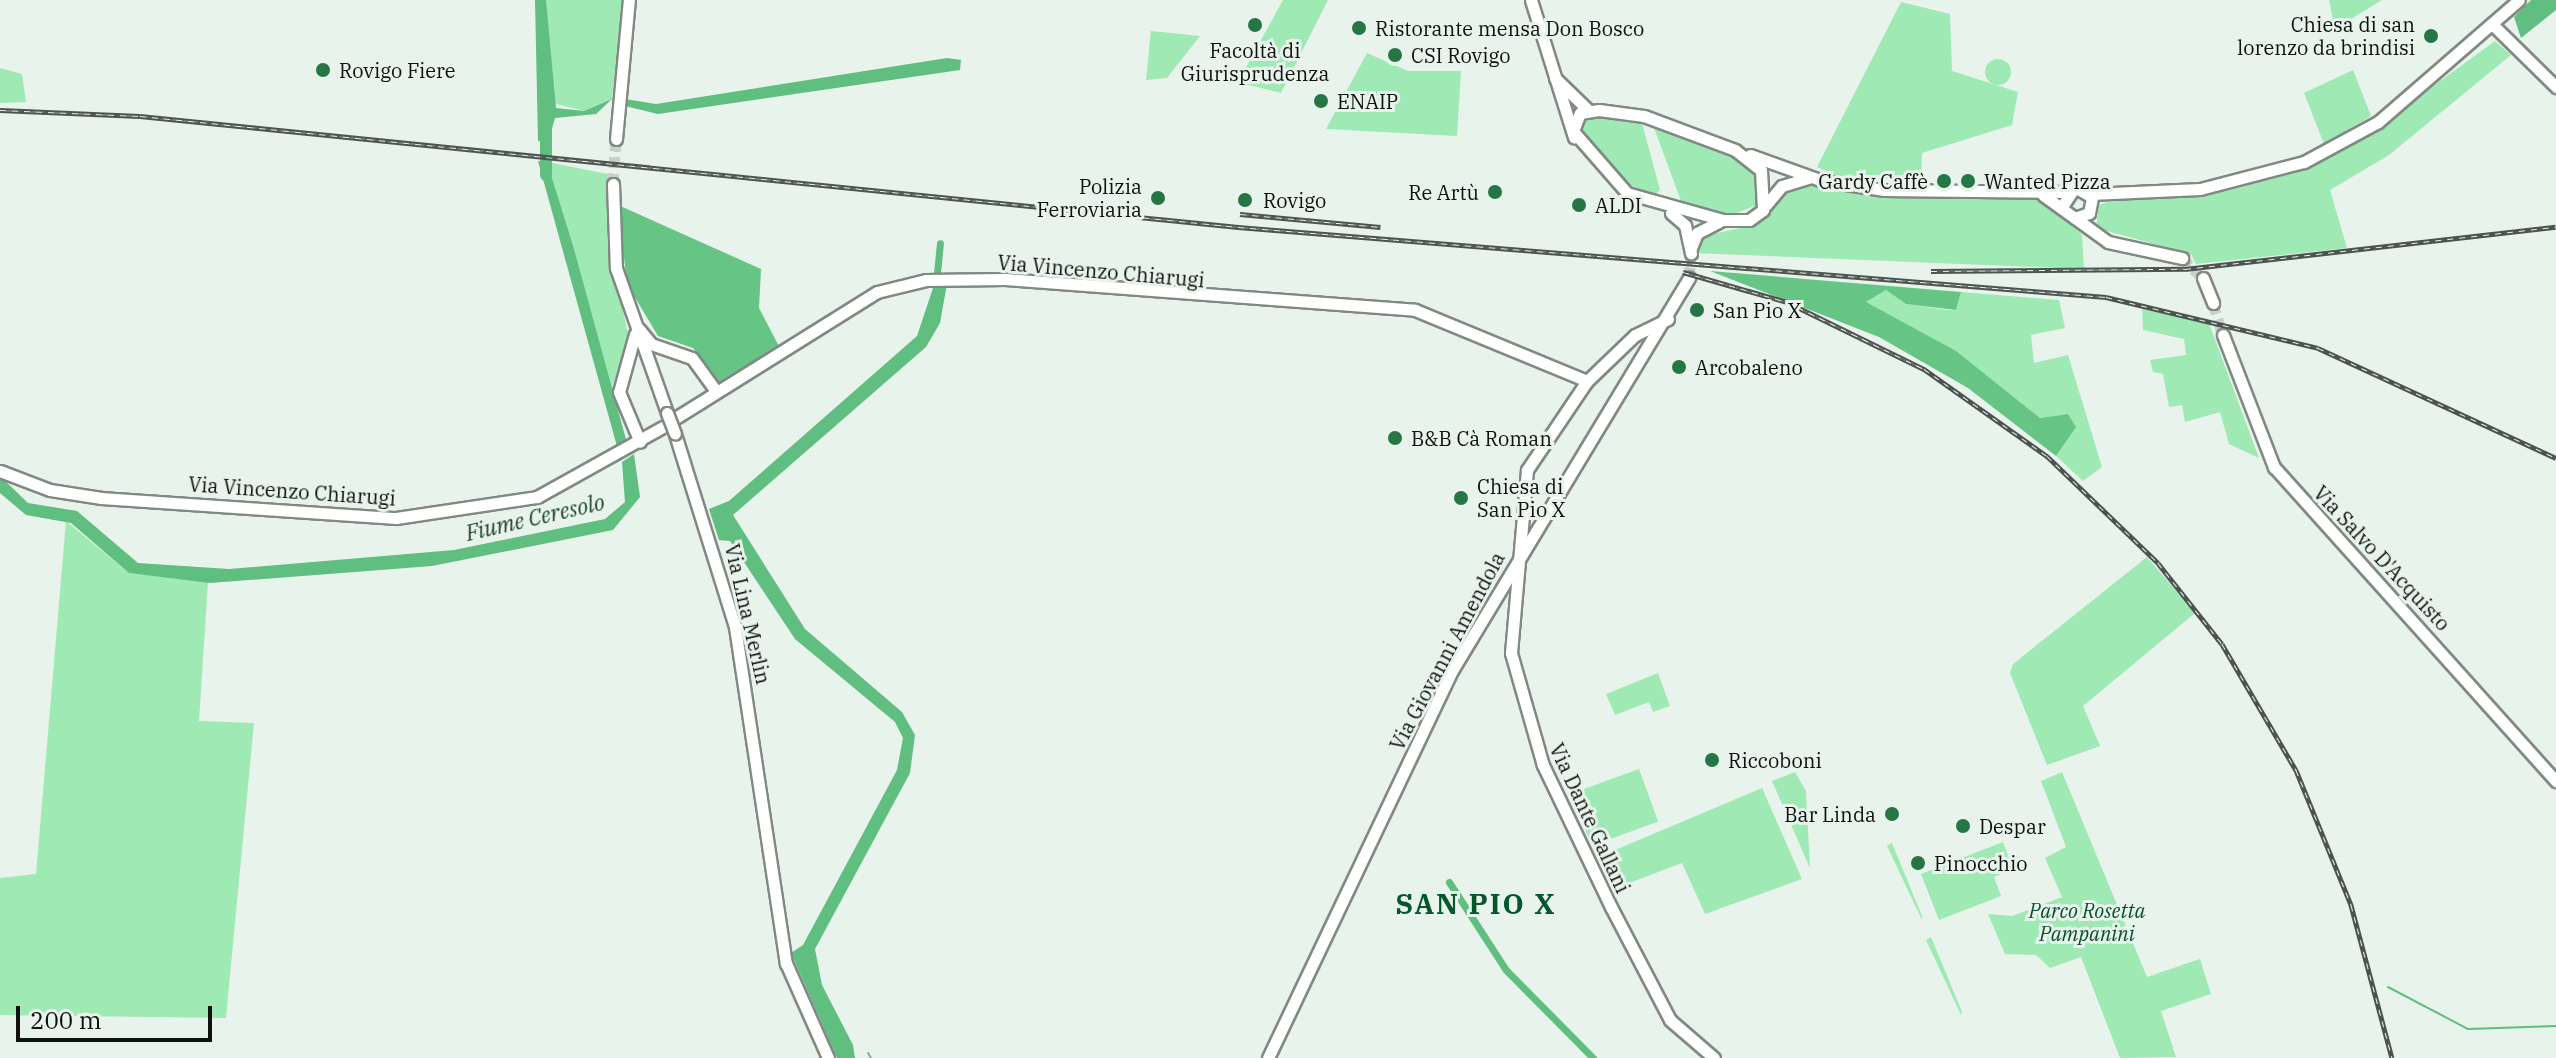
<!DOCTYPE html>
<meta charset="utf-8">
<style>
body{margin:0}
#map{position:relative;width:2556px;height:1058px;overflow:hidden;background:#e8f3eb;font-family:"IBM Plex Serif",serif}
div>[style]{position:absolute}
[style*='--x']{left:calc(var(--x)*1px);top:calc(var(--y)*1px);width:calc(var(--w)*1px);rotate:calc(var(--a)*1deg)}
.green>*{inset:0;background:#9fe9b5;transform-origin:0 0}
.round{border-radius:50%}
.forest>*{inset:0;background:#66c485}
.water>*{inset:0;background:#60be80}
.stream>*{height:2px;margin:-1px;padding:0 1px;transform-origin:1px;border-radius:1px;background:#60be80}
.canal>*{height:7px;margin:-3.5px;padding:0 3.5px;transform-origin:3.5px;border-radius:3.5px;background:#60be80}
.river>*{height:12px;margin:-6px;padding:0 6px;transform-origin:6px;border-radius:6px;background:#60be80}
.secondary-tunnel>*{height:11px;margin-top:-5.5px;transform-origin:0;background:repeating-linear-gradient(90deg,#c7d1ca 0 11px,transparent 0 16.5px)}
.roads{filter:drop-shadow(2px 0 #808a82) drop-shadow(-2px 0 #808a82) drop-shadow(0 2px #808a82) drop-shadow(0 -2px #808a82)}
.secondary>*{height:11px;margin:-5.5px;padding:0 5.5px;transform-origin:5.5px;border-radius:5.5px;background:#fff}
.rail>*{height:5px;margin-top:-2.5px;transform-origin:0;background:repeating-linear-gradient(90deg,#e8f3eb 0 6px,#4d534e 0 12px);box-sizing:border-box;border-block:2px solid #4d534e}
.bridges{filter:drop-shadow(2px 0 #808a82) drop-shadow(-2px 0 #808a82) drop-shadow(0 2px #808a82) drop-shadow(0 -2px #808a82)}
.secondary-bridge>*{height:11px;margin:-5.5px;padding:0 5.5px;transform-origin:5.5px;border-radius:5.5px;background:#fff}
.dots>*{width:22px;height:22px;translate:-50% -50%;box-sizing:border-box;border:4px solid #e8f3eb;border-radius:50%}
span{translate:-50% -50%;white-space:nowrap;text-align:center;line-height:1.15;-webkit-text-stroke:6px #e8f3eb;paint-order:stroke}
.poi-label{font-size:20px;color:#0f120f}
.right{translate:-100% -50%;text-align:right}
.left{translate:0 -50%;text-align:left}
.street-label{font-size:20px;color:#0f120f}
.park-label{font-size:20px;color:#07512a;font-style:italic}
.water-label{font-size:22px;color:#1d442a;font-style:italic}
.district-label{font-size:28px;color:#04562c;font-weight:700;letter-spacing:2px}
.scale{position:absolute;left:16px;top:1006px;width:196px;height:36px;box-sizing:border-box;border:4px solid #0f120f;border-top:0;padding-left:10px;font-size:24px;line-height:28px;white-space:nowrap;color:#0f120f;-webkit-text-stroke:6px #e8f3eb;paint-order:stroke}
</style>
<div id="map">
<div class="green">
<div style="clip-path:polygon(546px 0,624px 0,612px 99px,584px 111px,552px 103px)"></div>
<div style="clip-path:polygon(1283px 0,1328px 0,1281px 93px,1238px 82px)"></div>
<div style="clip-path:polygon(2329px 0,2382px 0,2335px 29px)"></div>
<div style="clip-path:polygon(1901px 2px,1950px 14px,1952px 71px,2018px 92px,2012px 125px,1922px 153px,1921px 181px,1841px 177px,1817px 167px)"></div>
<div style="clip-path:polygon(1151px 31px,1200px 36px,1167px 78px,1146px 80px)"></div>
<div style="clip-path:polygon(2495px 41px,2511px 55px,2389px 155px,2330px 190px,2347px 248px,2196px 264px,2191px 254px,2096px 228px,2099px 205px,2114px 200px,2239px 188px,2290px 170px,2377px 127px)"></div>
<div style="clip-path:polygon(1367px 53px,1408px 71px,1461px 71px,1457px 136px,1326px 129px)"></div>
<div class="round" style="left:1985px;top:59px;width:26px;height:26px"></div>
<div style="clip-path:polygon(0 68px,22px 74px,26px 102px,0 103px)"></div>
<div style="clip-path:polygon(2353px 70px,2371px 116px,2324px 144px,2304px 93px)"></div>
<div style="clip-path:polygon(1593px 117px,1642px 123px,1660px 190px,1654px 196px,1618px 179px,1581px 135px,1582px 121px)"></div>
<div style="clip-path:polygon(1653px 125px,1747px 163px,1759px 175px,1757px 205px,1727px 217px,1681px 201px)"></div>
<div style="clip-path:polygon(547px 162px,608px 174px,607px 239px,630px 342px,611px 389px)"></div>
<div style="clip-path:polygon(1816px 182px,2049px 201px,2082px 235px,2084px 269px,1694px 253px,1699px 237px,1754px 225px,1790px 187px)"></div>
<div style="clip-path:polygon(1886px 290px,1906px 304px,1948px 310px,1956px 310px,1961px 292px,2059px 300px,2065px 328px,2031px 335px,2034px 363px,2068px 355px,2102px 467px,2083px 481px,2056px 456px,2073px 430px,2068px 414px,2040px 418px,1959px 354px,1866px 302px)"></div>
<div style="clip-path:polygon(2142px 309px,2209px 323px,2259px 458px,2229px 444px,2220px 412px,2185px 422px,2182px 405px,2169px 407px,2163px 374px,2153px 372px,2150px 360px,2186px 355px,2184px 339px,2143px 330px)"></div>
<div style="clip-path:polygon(66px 521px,129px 573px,208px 582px,199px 721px,254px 723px,226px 1018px,0 1015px,0 878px,36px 874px)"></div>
<div style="clip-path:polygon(2147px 557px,2195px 613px,2083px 706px,2100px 746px,2047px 765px,2010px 673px,2013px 664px)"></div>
<div style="clip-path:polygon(1658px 673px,1670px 706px,1653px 712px,1649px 702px,1615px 715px,1606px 694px)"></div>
<div style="left:1639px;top:769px;width:56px;height:71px;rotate:70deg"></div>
<div style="clip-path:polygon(1795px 772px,1806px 791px,1810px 868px,1772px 781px)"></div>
<div style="clip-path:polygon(2062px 772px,2147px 977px,2200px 959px,2211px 994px,2161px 1011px,2176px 1057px,2120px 1058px,2081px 957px,2050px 968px,2036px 955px,2005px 954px,1988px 914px,2012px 916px,2062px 897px,2045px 858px,2066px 847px,2041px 781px)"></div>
<div style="clip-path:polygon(1762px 788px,1802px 879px,1705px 914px,1682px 863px,1616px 888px,1601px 856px)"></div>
<div style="clip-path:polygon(2003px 842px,2013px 869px,1994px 877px,2001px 896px,1939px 920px,1921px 874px)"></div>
<div style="clip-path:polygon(1892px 843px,1922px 916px,1922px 920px,1887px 846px)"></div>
<div style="clip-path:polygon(1931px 937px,1962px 1012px,1961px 1015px,1926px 940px)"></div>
</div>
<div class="forest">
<div style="clip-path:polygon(618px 205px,761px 269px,759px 308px,783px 354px,719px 383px,693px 348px,658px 336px,627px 284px)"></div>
<div style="clip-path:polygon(1710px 271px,1961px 292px,1956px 310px,1906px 304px,1886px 290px,1866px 302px,1956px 351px,2040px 418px,2068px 414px,2076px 427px,2056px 456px,1968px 388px,1879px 337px)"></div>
</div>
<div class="water">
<div style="clip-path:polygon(535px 0,546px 0,556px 108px,584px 111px,612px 99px,596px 114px,555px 118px,548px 142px,538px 141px)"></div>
<div style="clip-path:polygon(2531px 0,2556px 0,2556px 10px,2521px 38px,2514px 17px)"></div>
<div style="clip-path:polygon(947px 58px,961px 60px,960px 70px,658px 114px,625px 106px,625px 99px,656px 104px)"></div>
<div style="clip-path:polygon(538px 161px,547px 162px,574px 249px,627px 443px,618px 450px)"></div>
<div style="clip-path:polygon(947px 284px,940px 323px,926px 347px,733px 515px,805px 629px,902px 712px,915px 735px,910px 773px,815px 949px,822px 985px,853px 1045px,855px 1058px,837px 1058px,791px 953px,803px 945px,897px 770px,903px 738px,895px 722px,795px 639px,730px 541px,719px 540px,709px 509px,729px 501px,917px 336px,934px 285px)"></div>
<div style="clip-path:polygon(634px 454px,640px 497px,613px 530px,432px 566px,210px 583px,129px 573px,71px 523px,26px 515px,0 493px,0 476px,28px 503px,77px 511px,138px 563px,229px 569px,454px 550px,605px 519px,625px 502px,622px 462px)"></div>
</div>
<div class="stream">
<div style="--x:2388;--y:987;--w:90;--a:27.7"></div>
<div style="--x:2468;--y:1029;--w:88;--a:-2"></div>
<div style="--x:868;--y:1053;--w:6;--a:59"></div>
</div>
<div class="canal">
<div style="--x:936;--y:283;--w:40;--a:-84.3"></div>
<div style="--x:1449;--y:882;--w:105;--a:57.1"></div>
<div style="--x:1506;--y:970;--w:124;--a:45.3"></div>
</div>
<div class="river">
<div style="--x:546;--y:175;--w:49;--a:-90"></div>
</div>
<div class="secondary-tunnel">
<div style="--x:613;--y:184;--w:45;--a:-86.2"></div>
<div style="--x:2182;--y:258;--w:29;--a:44"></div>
<div style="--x:1689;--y:278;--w:25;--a:-85"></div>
<div style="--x:2213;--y:303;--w:34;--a:73"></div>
</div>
<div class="roads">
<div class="secondary">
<div style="--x:1531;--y:0;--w:144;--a:72.6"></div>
<div style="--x:2492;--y:24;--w:90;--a:44.5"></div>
<div style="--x:1555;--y:78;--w:46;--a:44.1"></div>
<div style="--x:1599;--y:110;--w:45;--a:7.6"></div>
<div style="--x:1644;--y:116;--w:97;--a:20.5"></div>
<div style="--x:1735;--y:150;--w:33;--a:38"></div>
<div style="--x:1761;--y:170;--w:40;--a:87.1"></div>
<div style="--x:1763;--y:210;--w:17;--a:144"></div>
<div style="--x:1749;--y:220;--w:26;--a:180"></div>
<div style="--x:1723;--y:220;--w:100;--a:-164.3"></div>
<div style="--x:1627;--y:193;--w:82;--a:-131.1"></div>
<div style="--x:1573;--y:131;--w:19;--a:-69"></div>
<div style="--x:1580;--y:113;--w:19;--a:-9"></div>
<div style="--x:616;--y:139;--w:140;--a:-84.7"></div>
<div style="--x:1750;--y:155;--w:74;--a:19.7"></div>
<div style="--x:1820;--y:180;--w:65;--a:8.9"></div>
<div style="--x:1884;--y:190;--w:182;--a:0.6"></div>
<div style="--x:613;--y:184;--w:84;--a:88"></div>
<div style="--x:616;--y:268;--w:154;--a:70.6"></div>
<div style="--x:2090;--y:194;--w:110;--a:-2.6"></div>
<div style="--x:2200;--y:189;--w:107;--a:-14.6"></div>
<div style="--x:2304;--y:162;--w:84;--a:-28.4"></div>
<div style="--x:2378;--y:122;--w:186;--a:-40.9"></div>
<div style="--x:2043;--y:195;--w:39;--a:36"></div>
<div style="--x:2075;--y:218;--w:15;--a:-20"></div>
<div style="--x:2089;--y:213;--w:16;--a:-79"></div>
<div style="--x:2092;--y:197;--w:20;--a:-150"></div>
<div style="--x:2075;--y:187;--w:23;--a:124"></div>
<div style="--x:1765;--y:206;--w:26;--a:-50"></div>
<div style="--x:1782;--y:186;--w:28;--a:-17"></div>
<div style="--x:1671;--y:213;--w:18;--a:41"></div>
<div style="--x:1685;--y:225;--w:29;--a:78"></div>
<div style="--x:2075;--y:218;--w:41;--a:36"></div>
<div style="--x:2108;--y:242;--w:76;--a:12.2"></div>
<div style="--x:1691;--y:248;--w:16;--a:-68"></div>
<div style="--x:1697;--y:233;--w:25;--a:-27"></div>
<div style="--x:2203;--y:278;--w:27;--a:68"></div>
<div style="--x:1668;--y:319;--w:37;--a:154"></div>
<div style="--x:1635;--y:335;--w:66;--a:136.2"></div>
<div style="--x:1587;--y:381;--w:107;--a:124"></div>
<div style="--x:1527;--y:470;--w:184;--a:95"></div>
<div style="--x:1511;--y:653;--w:116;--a:74.1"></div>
<div style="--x:1543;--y:765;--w:157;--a:64.4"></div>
<div style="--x:1611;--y:907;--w:127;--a:62.4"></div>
<div style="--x:1670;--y:1020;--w:58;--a:40.8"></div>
<div style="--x:639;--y:329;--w:19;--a:51"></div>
<div style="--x:651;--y:344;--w:43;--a:18.9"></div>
<div style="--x:692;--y:358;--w:41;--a:54"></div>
<div style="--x:635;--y:334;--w:60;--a:105.4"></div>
<div style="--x:619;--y:392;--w:54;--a:67.2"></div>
<div style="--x:2223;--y:335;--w:142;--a:68.9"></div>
<div style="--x:2274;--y:467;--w:422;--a:48.1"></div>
<div style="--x:677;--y:417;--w:236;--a:-32"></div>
<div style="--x:877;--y:292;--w:50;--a:-13.8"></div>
<div style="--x:926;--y:280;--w:79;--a:-0.7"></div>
<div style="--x:1005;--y:279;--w:411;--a:4.3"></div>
<div style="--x:1415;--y:310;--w:186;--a:22.4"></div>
<div style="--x:675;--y:434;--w:202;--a:72.7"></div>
<div style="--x:735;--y:627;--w:340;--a:81.4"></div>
<div style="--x:786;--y:963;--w:104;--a:66.1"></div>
<div style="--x:0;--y:471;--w:53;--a:20.8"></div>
<div style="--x:50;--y:490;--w:52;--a:8.9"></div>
<div style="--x:101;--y:498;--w:296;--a:3.9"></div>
<div style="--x:396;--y:518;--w:143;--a:-8.5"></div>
<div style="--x:537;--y:497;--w:144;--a:-29.1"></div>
<div style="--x:1268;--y:1058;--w:431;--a:-64.6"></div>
<div style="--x:1453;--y:669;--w:457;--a:-58.9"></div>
</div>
</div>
<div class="rail">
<div style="--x:0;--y:110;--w:140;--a:2.5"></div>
<div style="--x:140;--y:116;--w:1104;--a:5.77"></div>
<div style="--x:1238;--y:227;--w:871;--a:4.61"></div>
<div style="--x:2106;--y:297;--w:218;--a:13.5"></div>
<div style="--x:2318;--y:348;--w:262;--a:24.8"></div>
<div style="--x:1240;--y:214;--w:141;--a:5.3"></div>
<div style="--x:1931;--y:271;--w:254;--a:-0.5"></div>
<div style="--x:2185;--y:269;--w:373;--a:-6.5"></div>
<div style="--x:1683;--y:272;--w:108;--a:16.1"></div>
<div style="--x:1787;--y:302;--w:153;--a:26.1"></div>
<div style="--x:1924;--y:369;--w:151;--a:35.3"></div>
<div style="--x:2047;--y:456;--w:154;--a:43.9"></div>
<div style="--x:2158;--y:563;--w:103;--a:51.7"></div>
<div style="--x:2222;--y:644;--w:146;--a:59.6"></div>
<div style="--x:2296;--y:770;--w:146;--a:67.8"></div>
<div style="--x:2351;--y:905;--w:158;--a:75"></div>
</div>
<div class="bridges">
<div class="secondary-bridge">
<div style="--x:667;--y:413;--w:22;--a:69"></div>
</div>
</div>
<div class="dots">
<div style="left:1255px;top:25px;background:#267545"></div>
<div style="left:1359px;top:28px;background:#267545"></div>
<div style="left:2431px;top:36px;background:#267545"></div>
<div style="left:1395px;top:55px;background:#267545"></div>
<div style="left:323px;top:70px;background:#267545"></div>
<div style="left:1321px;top:101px;background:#267545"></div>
<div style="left:1944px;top:181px;background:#267545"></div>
<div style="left:1968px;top:181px;background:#267545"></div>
<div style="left:1495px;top:192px;background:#267545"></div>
<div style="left:1158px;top:198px;background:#267545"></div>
<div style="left:1245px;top:200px;background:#267545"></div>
<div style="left:1579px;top:205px;background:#267545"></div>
<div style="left:1697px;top:310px;background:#267545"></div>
<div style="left:1679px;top:367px;background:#267545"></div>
<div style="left:1395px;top:438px;background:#267545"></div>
<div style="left:1461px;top:498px;background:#267545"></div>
<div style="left:1712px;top:760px;background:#267545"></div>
<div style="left:1892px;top:814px;background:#267545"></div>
<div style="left:1963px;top:826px;background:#267545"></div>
<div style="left:1918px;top:863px;background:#267545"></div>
</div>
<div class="poi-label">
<span class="right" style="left:2415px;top:36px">Chiesa di san<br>lorenzo da brindisi</span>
<span class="left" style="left:1375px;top:28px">Ristorante mensa Don Bosco</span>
<span style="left:1255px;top:62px">Facoltà di<br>Giurisprudenza</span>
<span class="left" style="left:1411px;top:55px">CSI Rovigo</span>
<span class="left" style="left:339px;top:70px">Rovigo Fiere</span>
<span class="left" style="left:1337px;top:101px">ENAIP</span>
<span class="right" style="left:1928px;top:181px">Gardy Caffè</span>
<span class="left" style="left:1984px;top:181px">Wanted Pizza</span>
<span class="right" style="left:1142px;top:198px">Polizia<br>Ferroviaria</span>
<span class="right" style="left:1479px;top:192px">Re Artù</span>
<span class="left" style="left:1263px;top:200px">Rovigo</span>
<span class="left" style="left:1595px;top:205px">ALDI</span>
<span class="left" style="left:1713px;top:310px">San Pio X</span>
<span class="left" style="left:1695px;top:367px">Arcobaleno</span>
<span class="left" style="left:1411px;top:438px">B&amp;B Cà Roman</span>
<span class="left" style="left:1477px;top:498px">Chiesa di<br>San Pio X</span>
<span class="left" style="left:1728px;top:760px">Riccoboni</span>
<span class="right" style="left:1876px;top:814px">Bar Linda</span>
<span class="left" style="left:1979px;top:826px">Despar</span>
<span class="left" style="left:1934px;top:863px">Pinocchio</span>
</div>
<div class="street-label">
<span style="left:1101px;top:271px;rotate:5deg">Via Vincenzo Chiarugi</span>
<span style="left:292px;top:491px;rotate:4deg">Via Vincenzo Chiarugi</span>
<span style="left:2382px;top:558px;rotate:47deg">Via Salvo D'Acquisto</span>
<span style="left:748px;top:614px;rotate:77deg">Via Lina Merlin</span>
<span style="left:1447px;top:651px;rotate:-62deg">Via Giovanni Amendola</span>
<span style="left:1590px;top:818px;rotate:65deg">Via Dante Gallani</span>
</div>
<div class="park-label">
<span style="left:2087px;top:922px">Parco Rosetta<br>Pampanini</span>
</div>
<div class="water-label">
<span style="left:535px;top:517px;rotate:-13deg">Fiume Ceresolo</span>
</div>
<div class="district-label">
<span style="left:1476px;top:904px">SAN PIO X</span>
</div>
<div class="scale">200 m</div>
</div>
